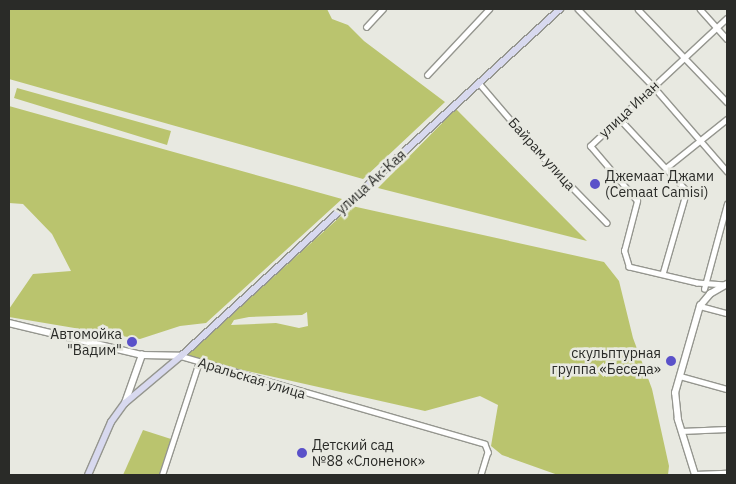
<!DOCTYPE html>
<meta charset="utf-8">
<style>
body{margin:0}
#map{position:relative;width:736px;height:484px;overflow:hidden;background:#e8e9e1;font-family:"IBM Plex Sans",sans-serif}
div>[style]{position:absolute}
[style*='--x']{left:calc(var(--x)*1px);top:calc(var(--y)*1px);width:calc(var(--w)*1px);rotate:calc(var(--a)*1deg)}
.green>*{inset:0;background:#bac46e}
.roads{filter:drop-shadow(1px 0 #95968f) drop-shadow(-1px 0 #95968f) drop-shadow(0 1px #95968f) drop-shadow(0 -1px #95968f)}
.minor>*{height:4.5px;margin:-2.25px;padding:0 2.25px;transform-origin:2.25px;border-radius:2.25px;background:#fff}
.tertiary>*{height:5.5px;margin:-2.75px;padding:0 2.75px;transform-origin:2.75px;border-radius:2.75px;background:#fff}
.secondary>*{height:6px;margin:-3px;padding:0 3px;transform-origin:3px;border-radius:3px;background:#d8d9ef}
.dots>*{width:14px;height:14px;translate:-50% -50%;box-sizing:border-box;border:2px solid #e8e9e1;border-radius:50%}
span{translate:-50% -50%;white-space:nowrap;text-align:center;line-height:1.15;-webkit-text-stroke:5px #e8e9e1;paint-order:stroke}
.street-label{font-size:14px;color:#2a2b28}
.poi-label{font-size:14px;color:#2a2b28}
.left{translate:0 -50%;text-align:left}
.right{translate:-100% -50%;text-align:right}
.frame{position:absolute;inset:0;border:10px solid #2a2b28;pointer-events:none}
</style>
<div id="map">
<div class="green">
<div style="clip-path:polygon(9px 9px,327px 9px,332px 19px,348px 25px,364px 41px,445px 102px,363px 179px,9px 79px)"></div>
<div style="clip-path:polygon(17px 88px,171px 131px,167px 145px,14px 98px)"></div>
<div style="clip-path:polygon(9px 106px,342px 199px,206px 323px,180px 326px,140px 339px,9px 317px,9px 309px,33px 274px,71px 271px,52px 234px,23px 204px,9px 203px)"></div>
<div style="clip-path:polygon(456px 109px,587px 241px,378px 188px)"></div>
<div style="clip-path:polygon(evenodd,352px 206px,604px 262px,619px 281px,633px 338px,652px 389px,669px 466px,668px 475px,558px 475px,502px 455px,491px 446px,498px 405px,480px 396px,425px 411px,185px 357px,352px 206px,307px 312px,308px 326px,299px 328px,276px 323px,231px 325px,234px 320px,249px 317px,302px 315px,307px 312px)"></div>
<div style="clip-path:polygon(143px 430px,171px 439px,159px 475px,123px 475px)"></div>
</div>
<div class="roads">
<div class="minor">
<div style="--x:578;--y:9;--w:107;--a:45.8"></div>
<div style="--x:653;--y:86;--w:113;--a:49"></div>
<div style="--x:638;--y:9;--w:129;--a:46.3"></div>
<div style="--x:700;--y:9;--w:40;--a:48"></div>
<div style="--x:366;--y:27;--w:25;--a:-47"></div>
<div style="--x:427;--y:75;--w:91;--a:-46.8"></div>
<div style="--x:479;--y:83;--w:89;--a:49.5"></div>
<div style="--x:537;--y:151;--w:100;--a:45.8"></div>
<div style="--x:619;--y:118;--w:100;--a:47"></div>
<div style="--x:687;--y:191;--w:86;--a:106.1"></div>
<div style="--x:667;--y:167;--w:77;--a:-38.7"></div>
<div style="--x:725;--y:285;--w:28;--a:-176"></div>
<div style="--x:697;--y:283;--w:70;--a:-166.8"></div>
<div style="--x:629;--y:267;--w:17;--a:-107"></div>
<div style="--x:624;--y:251;--w:52;--a:-75.4"></div>
<div style="--x:637;--y:201;--w:72;--a:-130.5"></div>
<div style="--x:590;--y:146;--w:187;--a:-43.1"></div>
<div style="--x:704;--y:289;--w:88;--a:-74.9"></div>
<div style="--x:700;--y:306;--w:28;--a:15"></div>
<div style="--x:181;--y:356;--w:316;--a:16.1"></div>
<div style="--x:485;--y:444;--w:9;--a:69"></div>
<div style="--x:488;--y:452;--w:24;--a:107"></div>
<div style="--x:680;--y:376;--w:49;--a:15.5"></div>
<div style="--x:681;--y:431;--w:46;--a:-2.5"></div>
<div style="--x:694;--y:474;--w:33;--a:-2"></div>
<div style="--x:162;--y:475;--w:119;--a:-71.9"></div>
</div>
<div class="tertiary">
<div style="--x:9;--y:323;--w:137;--a:13.5"></div>
<div style="--x:142;--y:355;--w:39;--a:1"></div>
<div style="--x:125;--y:403;--w:51;--a:-70.5"></div>
<div style="--x:695;--y:475;--w:58;--a:-107.2"></div>
<div style="--x:678;--y:420;--w:27;--a:-96"></div>
<div style="--x:675;--y:393;--w:91;--a:-74"></div>
<div style="--x:700;--y:306;--w:16;--a:-50"></div>
<div style="--x:710;--y:294;--w:20;--a:-30"></div>
</div>
<div class="secondary">
<div style="--x:88;--y:475;--w:58;--a:-66.5"></div>
<div style="--x:111;--y:422;--w:24;--a:-54"></div>
<div style="--x:125;--y:403;--w:73;--a:-40"></div>
<div style="--x:181;--y:356;--w:514;--a:-42.48"></div>
</div>
</div>
<div class="dots">
<div style="left:595px;top:184px;background:#5a51c9"></div>
<div style="left:132px;top:342px;background:#5a51c9"></div>
<div style="left:671px;top:361px;background:#5a51c9"></div>
<div style="left:302px;top:453px;background:#5a51c9"></div>
</div>
<div class="street-label">
<span style="left:629px;top:109px;rotate:-43deg">улица Инан</span>
<span style="left:542px;top:154px;rotate:48deg">Байрам улица</span>
<span style="left:371px;top:182px;rotate:-42deg">улица Ак-Кая</span>
<span style="left:252px;top:378px;rotate:17deg">Аральская улица</span>
</div>
<div class="poi-label">
<span class="left" style="left:605px;top:184px">Джемаат Джами<br>(Cemaat Camisi)</span>
<span class="right" style="left:122px;top:342px">Автомойка<br>"Вадим"</span>
<span class="right" style="left:661px;top:361px">скульптурная<br>группа «Беседа»</span>
<span class="left" style="left:312px;top:453px">Детский сад<br>№88 «Слоненок»</span>
</div>
<div class="frame"></div>
</div>
